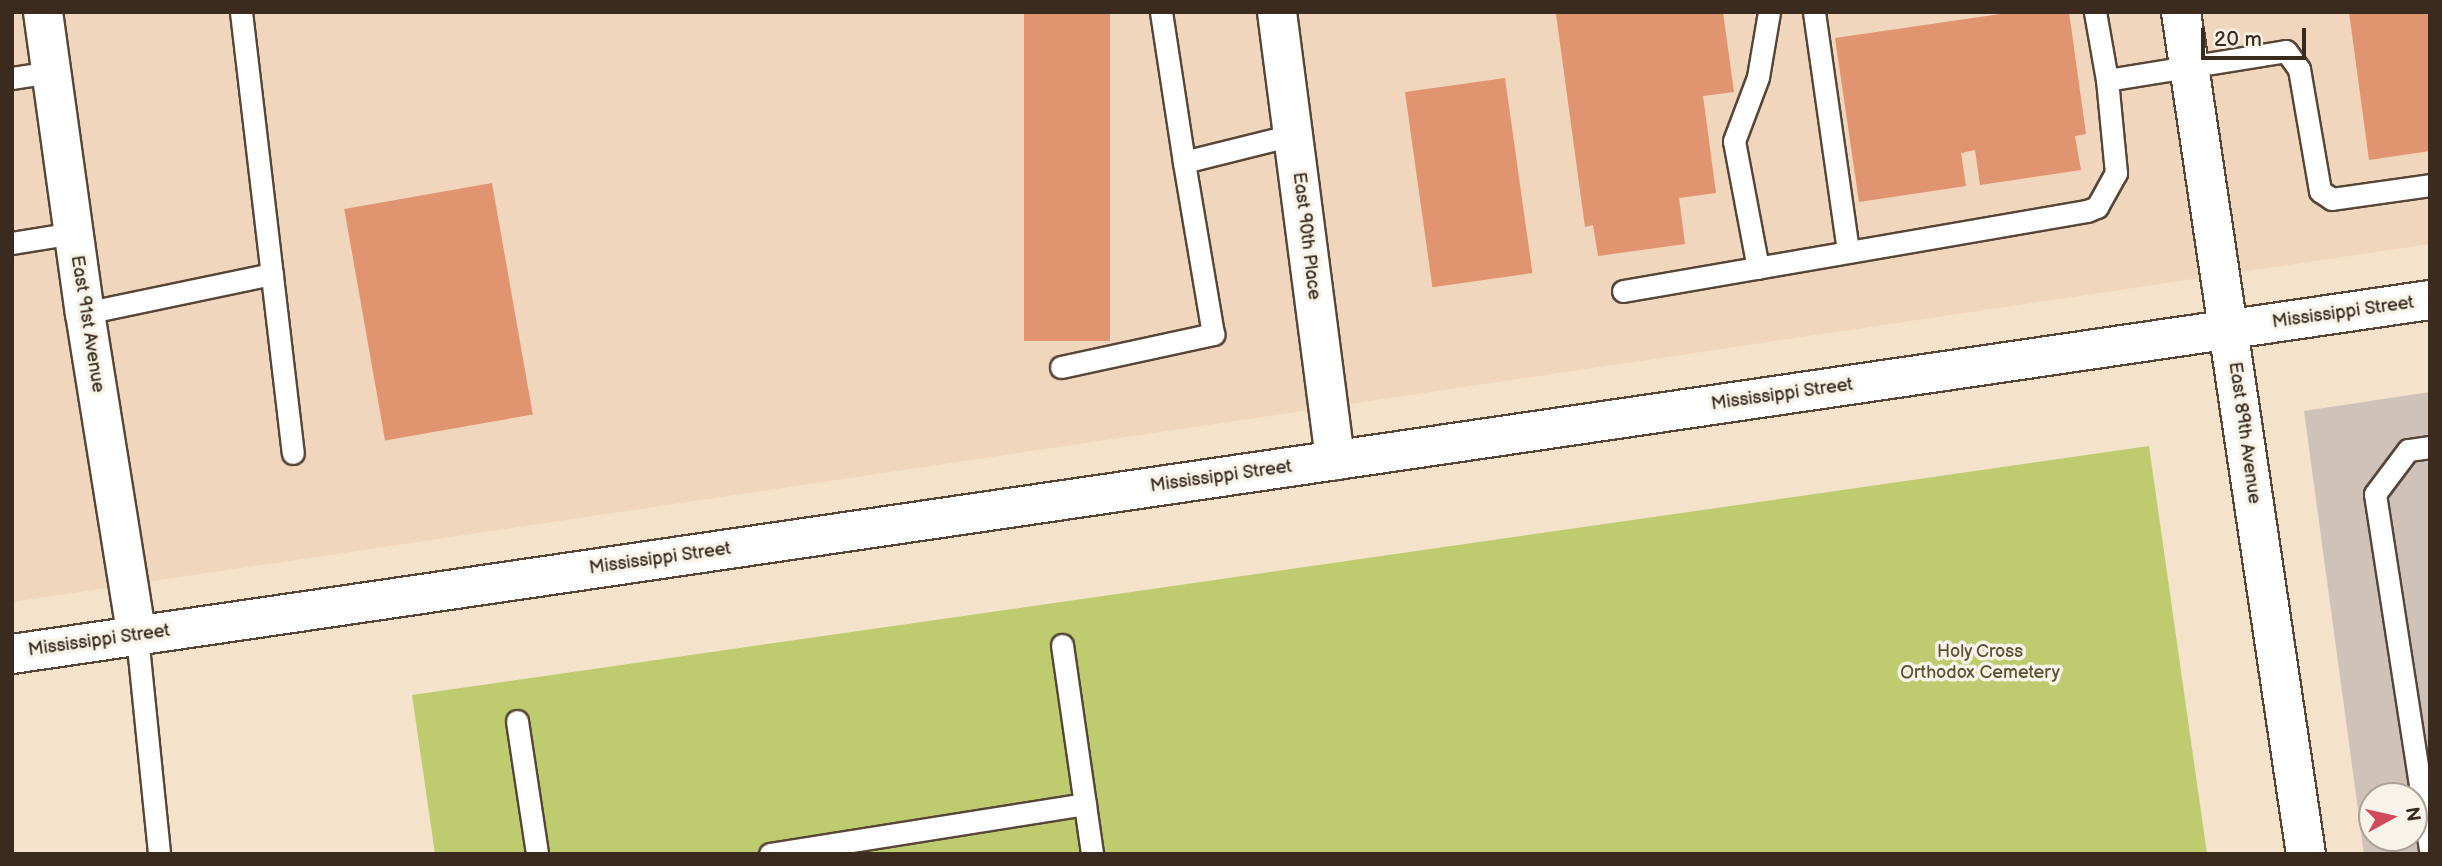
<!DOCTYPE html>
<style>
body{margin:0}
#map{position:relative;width:2442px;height:866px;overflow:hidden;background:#f4e2cb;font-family:"Balsamiq Sans",sans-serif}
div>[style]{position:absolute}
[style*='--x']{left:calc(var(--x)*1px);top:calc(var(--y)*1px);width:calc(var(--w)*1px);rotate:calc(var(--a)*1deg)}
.built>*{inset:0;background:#f0d6bc}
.industrial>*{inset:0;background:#cec2b9}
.green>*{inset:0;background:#becc6f}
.building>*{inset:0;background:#e0946f;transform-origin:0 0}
.roads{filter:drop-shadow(2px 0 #574638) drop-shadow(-2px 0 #574638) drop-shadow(0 2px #574638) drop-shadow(0 -2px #574638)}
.service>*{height:21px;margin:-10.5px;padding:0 10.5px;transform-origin:10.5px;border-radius:10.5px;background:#fff}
.minor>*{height:38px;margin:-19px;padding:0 19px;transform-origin:19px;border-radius:19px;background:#fff}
.tertiary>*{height:38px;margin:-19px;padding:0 19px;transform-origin:19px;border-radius:19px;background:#fff}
span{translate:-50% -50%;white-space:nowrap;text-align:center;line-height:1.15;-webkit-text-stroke:7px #f7f3e8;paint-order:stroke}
.street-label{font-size:18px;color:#3b2a1e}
.park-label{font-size:18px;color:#5c5232}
.frame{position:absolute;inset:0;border:14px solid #3b2a1e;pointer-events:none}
.north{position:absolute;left:2358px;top:782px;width:70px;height:70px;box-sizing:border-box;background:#f7f3e8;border:2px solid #aca397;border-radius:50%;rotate:82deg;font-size:19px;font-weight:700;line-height:28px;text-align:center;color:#3b2a1e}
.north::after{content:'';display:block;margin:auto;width:24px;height:32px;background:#d1495b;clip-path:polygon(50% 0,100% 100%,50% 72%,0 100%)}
.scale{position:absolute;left:2201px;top:28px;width:105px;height:32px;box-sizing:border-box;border:4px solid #3b2a1e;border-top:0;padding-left:9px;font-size:21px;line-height:24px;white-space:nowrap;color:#3b2a1e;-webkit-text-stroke:5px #f7f3e8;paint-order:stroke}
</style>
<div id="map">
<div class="built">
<div style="clip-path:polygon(12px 12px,2430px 12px,2430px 244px,12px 602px)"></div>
</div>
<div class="industrial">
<div style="clip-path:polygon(evenodd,2430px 392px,2430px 854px,2364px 854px,2304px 411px,2430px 392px,2372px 796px,2414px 796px,2414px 838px,2372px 838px,2372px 796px)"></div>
</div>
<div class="green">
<div style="clip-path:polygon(2149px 446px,2207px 854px,435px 854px,412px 695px)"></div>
</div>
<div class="building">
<div style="left:1024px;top:12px;width:86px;height:329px"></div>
<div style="clip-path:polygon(1723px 12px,1734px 92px,1703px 96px,1716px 193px,1679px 198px,1685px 244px,1598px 256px,1593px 225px,1585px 227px,1556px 14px)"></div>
<div style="clip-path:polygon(2014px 12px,2069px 12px,2086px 134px,2075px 136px,2081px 170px,1980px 185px,1975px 150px,1961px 153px,1966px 186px,1859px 202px,1835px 38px)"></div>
<div style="clip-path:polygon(2349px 12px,2430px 12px,2430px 151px,2369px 160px)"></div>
<div style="left:1505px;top:78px;width:197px;height:101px;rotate:82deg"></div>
<div style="left:492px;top:183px;width:235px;height:150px;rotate:80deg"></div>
</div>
<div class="roads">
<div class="service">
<div style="--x:241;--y:12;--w:444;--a:83.3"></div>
<div style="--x:1161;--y:12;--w:152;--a:81.3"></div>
<div style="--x:1184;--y:162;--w:111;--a:-14"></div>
<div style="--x:1814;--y:12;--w:242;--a:81.9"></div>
<div style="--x:2095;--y:12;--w:69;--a:80"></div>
<div style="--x:12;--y:78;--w:39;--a:-9"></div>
<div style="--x:12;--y:243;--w:62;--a:-9.3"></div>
<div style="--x:1758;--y:268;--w:129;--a:-100.7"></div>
<div style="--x:1734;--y:141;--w:68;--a:-69.4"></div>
<div style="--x:1758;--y:77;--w:66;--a:-80.4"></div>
<div style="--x:1623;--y:291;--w:471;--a:-9.8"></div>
<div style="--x:2087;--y:211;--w:11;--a:-22"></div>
<div style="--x:2097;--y:207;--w:39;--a:-61"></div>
<div style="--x:2116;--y:173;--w:93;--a:-95.5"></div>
<div style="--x:2107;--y:80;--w:181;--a:-9.2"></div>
<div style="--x:2286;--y:51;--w:22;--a:54"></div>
<div style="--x:2299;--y:69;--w:124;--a:80.2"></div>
<div style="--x:2320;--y:191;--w:14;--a:34"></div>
<div style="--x:2332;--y:199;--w:99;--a:-8.1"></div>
<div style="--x:85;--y:313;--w:191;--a:-11.8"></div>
<div style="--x:1061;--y:367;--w:156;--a:-12.2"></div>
<div style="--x:1213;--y:334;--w:174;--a:-99.6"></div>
<div style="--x:2430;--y:447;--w:22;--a:172"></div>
<div style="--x:2408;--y:450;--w:55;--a:126.9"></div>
<div style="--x:2375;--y:494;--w:360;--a:81.2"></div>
<div style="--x:137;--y:636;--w:219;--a:84.2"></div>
<div style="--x:1062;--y:645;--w:211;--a:81.8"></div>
<div style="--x:517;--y:721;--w:134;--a:81.4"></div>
<div style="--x:770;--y:854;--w:319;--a:-9"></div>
</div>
<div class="minor">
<div style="--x:43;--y:12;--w:304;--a:82.1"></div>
<div style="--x:85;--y:313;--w:327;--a:80.9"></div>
<div style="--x:1277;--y:12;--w:452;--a:82.6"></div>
<div style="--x:2181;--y:12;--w:851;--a:81.56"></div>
</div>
<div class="tertiary">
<div style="--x:12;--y:654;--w:2444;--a:-8.33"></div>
</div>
</div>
<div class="street-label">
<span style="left:1306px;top:236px;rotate:83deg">East 90th Place</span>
<span style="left:2343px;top:313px;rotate:-8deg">Mississippi Street</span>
<span style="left:87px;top:324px;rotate:81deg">East 91st Avenue</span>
<span style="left:1782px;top:395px;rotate:-8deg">Mississippi Street</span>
<span style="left:2244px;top:433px;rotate:82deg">East 89th Avenue</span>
<span style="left:1221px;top:477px;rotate:-8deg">Mississippi Street</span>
<span style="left:660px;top:559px;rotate:-8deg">Mississippi Street</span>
<span style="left:99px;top:641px;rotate:-8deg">Mississippi Street</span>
</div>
<div class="park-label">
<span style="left:1980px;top:663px">Holy Cross<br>Orthodox Cemetery</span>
</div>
<div class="frame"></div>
<div class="north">N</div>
<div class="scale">20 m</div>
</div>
